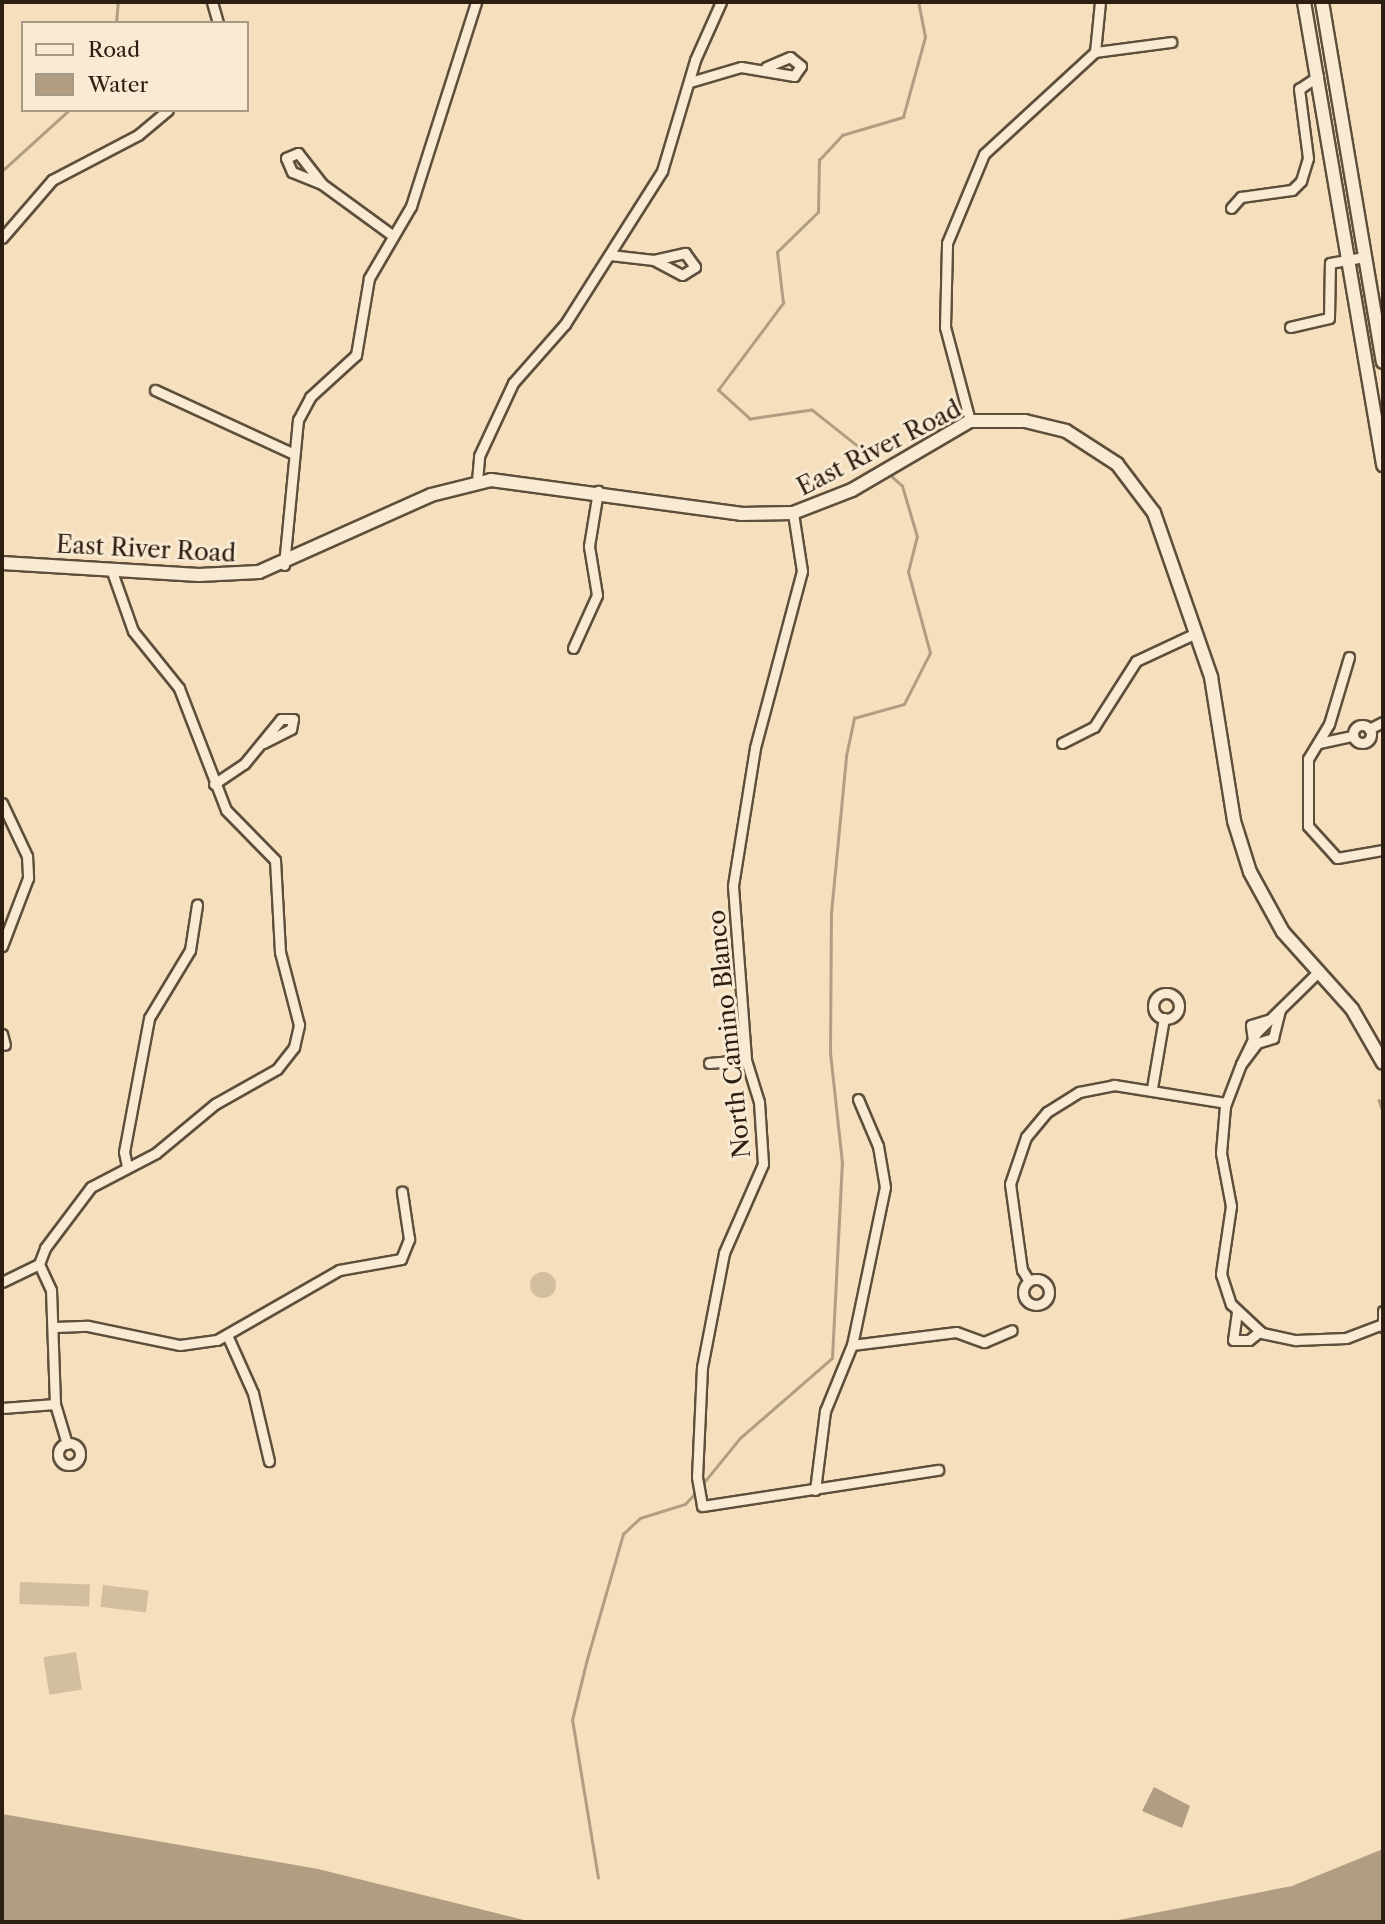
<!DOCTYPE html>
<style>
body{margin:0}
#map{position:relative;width:1385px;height:1924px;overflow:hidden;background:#f5dfbc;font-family:"Libre Caslon Text",serif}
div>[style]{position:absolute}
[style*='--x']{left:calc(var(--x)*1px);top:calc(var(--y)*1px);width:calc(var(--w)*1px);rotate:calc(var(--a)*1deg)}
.green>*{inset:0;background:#d3be9f;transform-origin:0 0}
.round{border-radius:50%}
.water>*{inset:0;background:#b19e82}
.stream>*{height:2.5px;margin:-1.25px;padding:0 1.25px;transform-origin:1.25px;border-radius:1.25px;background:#b19e82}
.roads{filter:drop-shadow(2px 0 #5e4f3c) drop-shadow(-2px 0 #5e4f3c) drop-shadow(0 2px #5e4f3c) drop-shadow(0 -2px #5e4f3c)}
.street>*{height:9px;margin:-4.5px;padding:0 4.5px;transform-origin:4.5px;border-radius:4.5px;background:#f8ead3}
.street>.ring{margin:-4.5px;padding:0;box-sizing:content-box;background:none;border:9px solid #f8ead3;border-radius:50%}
.secondary>*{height:12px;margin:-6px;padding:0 6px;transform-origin:6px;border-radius:6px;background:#f8ead3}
span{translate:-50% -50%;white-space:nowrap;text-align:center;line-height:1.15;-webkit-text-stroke:6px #f8ead3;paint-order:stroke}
.street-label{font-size:24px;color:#2c1f12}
.frame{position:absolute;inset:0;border:4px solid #2c1f12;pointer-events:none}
.legend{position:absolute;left:21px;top:21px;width:228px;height:91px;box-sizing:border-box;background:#f8ead3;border:2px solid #a69986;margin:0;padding:9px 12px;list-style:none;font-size:21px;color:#2c1f12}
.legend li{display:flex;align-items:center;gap:14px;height:35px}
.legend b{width:35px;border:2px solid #a69986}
</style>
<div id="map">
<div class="green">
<div class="round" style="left:530px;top:1272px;width:26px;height:26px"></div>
<div style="left:20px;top:1582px;width:70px;height:22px;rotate:2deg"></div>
<div style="left:103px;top:1585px;width:46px;height:22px;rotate:7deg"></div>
<div style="left:76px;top:1652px;width:38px;height:33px;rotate:81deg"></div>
</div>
<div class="water">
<div style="clip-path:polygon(1154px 1787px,1190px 1806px,1182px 1828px,1142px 1811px)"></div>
<div style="clip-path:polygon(2px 1814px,318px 1869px,532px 1922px,2px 1922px)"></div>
<div style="clip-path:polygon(1383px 1849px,1383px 1922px,1108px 1922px,1292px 1886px)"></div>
</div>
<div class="stream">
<div style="--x:116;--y:23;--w:21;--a:-85"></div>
<div style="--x:2;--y:171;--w:91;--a:-42.3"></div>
<div style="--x:871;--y:457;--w:75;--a:-141.5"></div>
<div style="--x:812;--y:410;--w:63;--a:171.7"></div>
<div style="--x:750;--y:419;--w:43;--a:-137.8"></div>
<div style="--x:718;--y:390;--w:109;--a:-53.2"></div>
<div style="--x:783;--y:303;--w:51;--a:-96.7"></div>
<div style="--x:777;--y:252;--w:57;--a:-44.3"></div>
<div style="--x:818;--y:212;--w:52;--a:-88.9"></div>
<div style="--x:819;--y:160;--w:34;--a:-47"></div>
<div style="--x:842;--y:135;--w:64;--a:-16.4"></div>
<div style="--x:903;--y:117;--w:83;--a:-74.6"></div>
<div style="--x:925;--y:37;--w:36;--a:-101"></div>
<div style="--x:1379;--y:1100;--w:12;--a:70"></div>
<div style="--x:701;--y:1486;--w:62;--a:-50.9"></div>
<div style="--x:740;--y:1438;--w:122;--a:-41"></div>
<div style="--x:832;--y:1358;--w:195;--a:-87.1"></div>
<div style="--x:842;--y:1163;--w:112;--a:-96.2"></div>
<div style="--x:830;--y:1052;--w:139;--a:-89.6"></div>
<div style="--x:831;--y:913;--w:158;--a:-84.5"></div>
<div style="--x:846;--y:756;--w:39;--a:-78"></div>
<div style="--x:854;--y:718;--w:52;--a:-15.6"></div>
<div style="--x:904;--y:704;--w:57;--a:-63"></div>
<div style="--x:930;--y:653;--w:84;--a:-105.2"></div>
<div style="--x:908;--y:572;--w:36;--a:-76"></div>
<div style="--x:917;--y:537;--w:53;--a:-106.4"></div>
<div style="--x:902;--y:486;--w:13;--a:-138"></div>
<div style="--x:598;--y:1878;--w:160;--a:-99.3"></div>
<div style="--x:572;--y:1720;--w:63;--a:-76.2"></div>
<div style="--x:587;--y:1659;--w:130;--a:-73.9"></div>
<div style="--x:623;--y:1534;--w:23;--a:-43"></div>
<div style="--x:640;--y:1518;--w:47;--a:-17.3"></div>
<div style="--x:685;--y:1504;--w:18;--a:-47"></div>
</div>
<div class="roads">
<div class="street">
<div style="--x:212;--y:2;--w:22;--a:74"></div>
<div style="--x:1095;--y:52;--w:77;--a:-7.5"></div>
<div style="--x:690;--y:82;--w:53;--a:-16.4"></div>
<div style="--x:741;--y:67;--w:54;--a:9.6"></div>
<div style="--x:794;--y:76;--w:12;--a:-55"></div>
<div style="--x:801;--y:66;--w:14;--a:-141"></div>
<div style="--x:790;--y:57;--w:26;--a:157"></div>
<div style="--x:322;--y:184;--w:32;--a:-158"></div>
<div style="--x:292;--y:172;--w:15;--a:-113"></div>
<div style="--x:286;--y:158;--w:13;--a:-23"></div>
<div style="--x:298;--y:153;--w:39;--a:52"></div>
<div style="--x:322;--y:184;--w:87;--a:36.1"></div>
<div style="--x:1231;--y:208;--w:15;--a:-48"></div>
<div style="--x:1241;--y:197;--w:51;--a:-7.8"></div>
<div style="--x:1292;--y:190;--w:13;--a:-45"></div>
<div style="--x:1301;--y:181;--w:24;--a:-73"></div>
<div style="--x:1308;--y:158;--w:70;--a:-97.4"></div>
<div style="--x:1299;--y:89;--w:23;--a:-34"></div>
<div style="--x:2;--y:238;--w:77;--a:-49.2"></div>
<div style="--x:52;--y:180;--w:97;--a:-27.6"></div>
<div style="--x:138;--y:135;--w:39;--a:-40"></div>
<div style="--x:610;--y:255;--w:44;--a:6.5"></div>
<div style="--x:654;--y:260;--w:32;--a:-13"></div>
<div style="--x:685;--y:253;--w:17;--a:54"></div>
<div style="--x:695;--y:267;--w:15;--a:148"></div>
<div style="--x:682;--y:275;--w:32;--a:-152"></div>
<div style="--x:1290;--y:327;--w:40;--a:-13"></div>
<div style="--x:1329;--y:318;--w:55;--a:-89"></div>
<div style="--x:1330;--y:263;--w:36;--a:-10"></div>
<div style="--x:155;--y:390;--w:153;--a:24.7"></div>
<div style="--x:970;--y:421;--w:97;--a:-104.9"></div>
<div style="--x:945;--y:327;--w:84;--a:-88.6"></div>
<div style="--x:947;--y:243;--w:96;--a:-67.4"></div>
<div style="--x:984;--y:154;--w:151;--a:-42.6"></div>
<div style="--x:1095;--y:52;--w:50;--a:-84.3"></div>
<div style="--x:477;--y:481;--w:25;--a:-85"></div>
<div style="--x:479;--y:456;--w:81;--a:-65"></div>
<div style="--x:513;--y:383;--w:79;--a:-48.6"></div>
<div style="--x:565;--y:324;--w:181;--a:-57.6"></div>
<div style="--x:662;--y:171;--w:116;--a:-73.4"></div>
<div style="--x:695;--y:60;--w:64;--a:-65.9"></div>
<div style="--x:793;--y:513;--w:59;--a:81.2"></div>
<div style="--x:802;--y:571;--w:183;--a:104.9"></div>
<div style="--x:755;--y:748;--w:140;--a:99.1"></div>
<div style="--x:733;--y:886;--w:174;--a:85.7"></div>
<div style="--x:746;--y:1060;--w:44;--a:72.8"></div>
<div style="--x:759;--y:1102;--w:62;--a:86.3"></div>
<div style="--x:763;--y:1164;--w:97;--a:113.7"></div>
<div style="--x:724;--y:1253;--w:116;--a:100.9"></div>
<div style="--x:702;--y:1367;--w:110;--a:92.6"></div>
<div style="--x:697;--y:1477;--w:29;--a:80"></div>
<div style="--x:702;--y:1506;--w:239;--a:-8.7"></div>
<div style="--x:284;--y:565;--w:146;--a:-84.5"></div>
<div style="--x:298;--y:420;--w:26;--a:-62"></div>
<div style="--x:310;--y:397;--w:62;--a:-42.4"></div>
<div style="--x:356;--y:355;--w:78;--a:-80.4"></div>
<div style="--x:369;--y:278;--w:83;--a:-59.7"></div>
<div style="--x:411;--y:206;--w:214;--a:-72.3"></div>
<div style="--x:573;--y:648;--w:58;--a:-65.6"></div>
<div style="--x:597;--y:595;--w:50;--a:-99.3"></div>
<div style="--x:589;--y:546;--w:56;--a:-80.7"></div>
<div style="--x:1349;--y:657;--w:70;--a:106.6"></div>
<div style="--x:1329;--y:724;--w:41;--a:121"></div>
<div style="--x:1308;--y:759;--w:67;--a:90"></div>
<div style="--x:1308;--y:826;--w:43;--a:47.8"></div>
<div style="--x:1337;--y:858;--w:47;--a:-9.9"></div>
<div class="ring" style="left:1353px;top:725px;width:9px;height:9px"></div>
<div style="--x:1369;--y:729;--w:16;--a:-27"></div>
<div style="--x:1062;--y:743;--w:36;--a:-27"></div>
<div style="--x:1094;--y:727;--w:78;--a:-57.5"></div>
<div style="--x:1136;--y:661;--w:66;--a:-25"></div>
<div style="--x:1319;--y:743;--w:35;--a:-12"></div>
<div style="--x:214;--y:784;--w:36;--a:-34"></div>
<div style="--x:244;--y:764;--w:58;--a:-50.6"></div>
<div style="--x:281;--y:719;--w:12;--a:0"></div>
<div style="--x:293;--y:719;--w:10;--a:101"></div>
<div style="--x:291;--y:729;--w:31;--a:153"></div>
<div style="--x:2;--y:803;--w:59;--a:64.7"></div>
<div style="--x:27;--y:856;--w:22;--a:87"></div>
<div style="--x:28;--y:878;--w:73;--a:110.9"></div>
<div class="ring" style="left:1153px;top:993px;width:17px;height:17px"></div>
<div style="--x:2;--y:1034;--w:11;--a:75"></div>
<div style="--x:1253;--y:1040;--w:15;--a:-98"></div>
<div style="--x:1251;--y:1025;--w:17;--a:-17"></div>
<div style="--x:1257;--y:1043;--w:26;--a:127"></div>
<div style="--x:1241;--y:1064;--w:34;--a:-64"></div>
<div style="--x:1256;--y:1033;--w:87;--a:-44.5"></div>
<div style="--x:1257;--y:1043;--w:17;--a:-17"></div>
<div style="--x:1273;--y:1038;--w:29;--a:-76"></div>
<div style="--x:709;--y:1063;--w:37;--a:-5"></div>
<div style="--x:1241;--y:1064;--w:45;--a:110.9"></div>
<div style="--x:1225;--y:1106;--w:47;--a:94.9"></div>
<div style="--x:1221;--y:1153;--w:54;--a:79.3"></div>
<div style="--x:1231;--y:1206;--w:69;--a:98.4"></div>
<div style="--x:1221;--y:1274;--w:32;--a:72"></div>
<div style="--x:1231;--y:1304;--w:42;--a:43.1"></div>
<div style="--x:1262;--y:1333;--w:35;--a:12"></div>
<div style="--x:1296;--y:1340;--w:50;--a:-2.3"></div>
<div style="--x:1346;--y:1338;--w:36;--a:-21"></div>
<div style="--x:1152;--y:1088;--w:71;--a:-80.3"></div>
<div style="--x:127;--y:1166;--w:14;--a:-102"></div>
<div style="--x:124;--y:1152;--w:136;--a:-79.4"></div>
<div style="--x:149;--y:1018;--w:79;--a:-58.9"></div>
<div style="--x:190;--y:950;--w:46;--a:-81.2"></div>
<div class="ring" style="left:1023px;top:1279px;width:17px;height:17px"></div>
<div style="--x:1029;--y:1281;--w:13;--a:-122"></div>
<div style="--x:1022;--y:1270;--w:87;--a:-97.9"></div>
<div style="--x:1010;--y:1184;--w:50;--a:-71.2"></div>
<div style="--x:1026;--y:1137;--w:33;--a:-50"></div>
<div style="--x:1047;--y:1112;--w:38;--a:-32"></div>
<div style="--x:1079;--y:1092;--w:36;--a:-11"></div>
<div style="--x:1114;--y:1085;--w:113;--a:9.1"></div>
<div style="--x:2;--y:1282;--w:41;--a:-25.9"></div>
<div style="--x:1237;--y:1312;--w:28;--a:98"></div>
<div style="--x:1233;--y:1340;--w:16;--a:0"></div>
<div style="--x:1249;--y:1340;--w:14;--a:-39"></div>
<div style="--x:55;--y:1327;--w:33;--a:-2"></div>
<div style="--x:88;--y:1326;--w:94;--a:11.7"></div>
<div style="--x:180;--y:1345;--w:37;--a:-8"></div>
<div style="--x:217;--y:1340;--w:141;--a:-29.8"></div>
<div style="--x:339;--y:1270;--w:63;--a:-10.1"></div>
<div style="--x:401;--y:1259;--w:22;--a:-68"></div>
<div style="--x:409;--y:1239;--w:48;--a:-98.5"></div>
<div style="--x:1383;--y:1327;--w:16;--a:-90"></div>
<div style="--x:227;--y:1335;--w:64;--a:65.9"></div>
<div style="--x:253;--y:1393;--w:70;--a:76.8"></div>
<div style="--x:852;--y:1345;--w:105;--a:-7.1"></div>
<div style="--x:956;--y:1332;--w:30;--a:20"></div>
<div style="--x:984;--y:1342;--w:30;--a:-23"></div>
<div style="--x:2;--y:1408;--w:53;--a:-4.3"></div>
<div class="ring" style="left:58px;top:1443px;width:13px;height:13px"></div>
<div style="--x:67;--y:1444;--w:42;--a:-106.7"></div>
<div style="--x:55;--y:1404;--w:114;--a:-92"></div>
<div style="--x:51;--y:1290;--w:29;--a:-115"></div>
<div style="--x:39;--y:1264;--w:17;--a:-69"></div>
<div style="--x:45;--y:1248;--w:76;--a:-53"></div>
<div style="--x:91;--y:1187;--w:73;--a:-27.6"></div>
<div style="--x:156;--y:1153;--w:77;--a:-39.7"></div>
<div style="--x:215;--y:1104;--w:71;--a:-29.4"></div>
<div style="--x:277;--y:1069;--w:28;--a:-52"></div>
<div style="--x:294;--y:1047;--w:23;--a:-77"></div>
<div style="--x:299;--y:1025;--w:75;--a:-104.6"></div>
<div style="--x:280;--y:952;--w:92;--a:-93.1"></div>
<div style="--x:275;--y:860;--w:70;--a:-134.4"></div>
<div style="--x:226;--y:810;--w:131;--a:-111.1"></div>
<div style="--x:179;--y:688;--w:73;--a:-128.9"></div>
<div style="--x:133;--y:631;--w:66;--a:-109.5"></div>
<div style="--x:815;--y:1490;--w:80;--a:-82.8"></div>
<div style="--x:825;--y:1411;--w:71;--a:-67.8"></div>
<div style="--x:852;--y:1345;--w:161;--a:-78.2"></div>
<div style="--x:885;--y:1187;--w:42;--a:-99.7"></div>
<div style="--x:878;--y:1146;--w:51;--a:-113.1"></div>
</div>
<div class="secondary">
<div style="--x:1304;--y:2;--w:470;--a:80.3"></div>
<div style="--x:1322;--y:2;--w:365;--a:80.4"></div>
<div style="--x:2;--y:563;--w:197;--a:3.5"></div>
<div style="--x:199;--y:575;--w:60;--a:-2.9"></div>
<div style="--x:259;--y:572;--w:188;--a:-24.1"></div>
<div style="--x:431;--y:495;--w:62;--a:-14"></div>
<div style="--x:491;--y:480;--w:252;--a:7.7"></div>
<div style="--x:741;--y:514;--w:52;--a:-1.1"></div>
<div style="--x:793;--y:513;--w:63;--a:-21.3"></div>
<div style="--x:852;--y:490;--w:137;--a:-30.3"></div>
<div style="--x:970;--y:421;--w:55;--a:0"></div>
<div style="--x:1025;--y:421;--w:42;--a:13.7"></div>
<div style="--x:1066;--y:431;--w:61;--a:32.9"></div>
<div style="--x:1117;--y:464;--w:61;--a:52.9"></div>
<div style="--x:1154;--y:513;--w:174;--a:70.8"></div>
<div style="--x:1211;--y:677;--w:146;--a:80.9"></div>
<div style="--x:1234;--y:821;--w:53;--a:72.6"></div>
<div style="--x:1250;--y:872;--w:68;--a:61.2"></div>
<div style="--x:1283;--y:932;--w:103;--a:48.1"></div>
<div style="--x:1352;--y:1009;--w:62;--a:60.1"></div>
</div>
</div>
<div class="street-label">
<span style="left:879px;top:448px;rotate:-27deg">East River Road</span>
<span style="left:146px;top:549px;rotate:3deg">East River Road</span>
<span style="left:729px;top:1034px;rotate:-96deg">North Camino Blanco</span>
</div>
<div class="frame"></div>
<ul class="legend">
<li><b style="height:9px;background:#f8ead3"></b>Road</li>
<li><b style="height:19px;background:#b19e82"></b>Water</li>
</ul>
</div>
